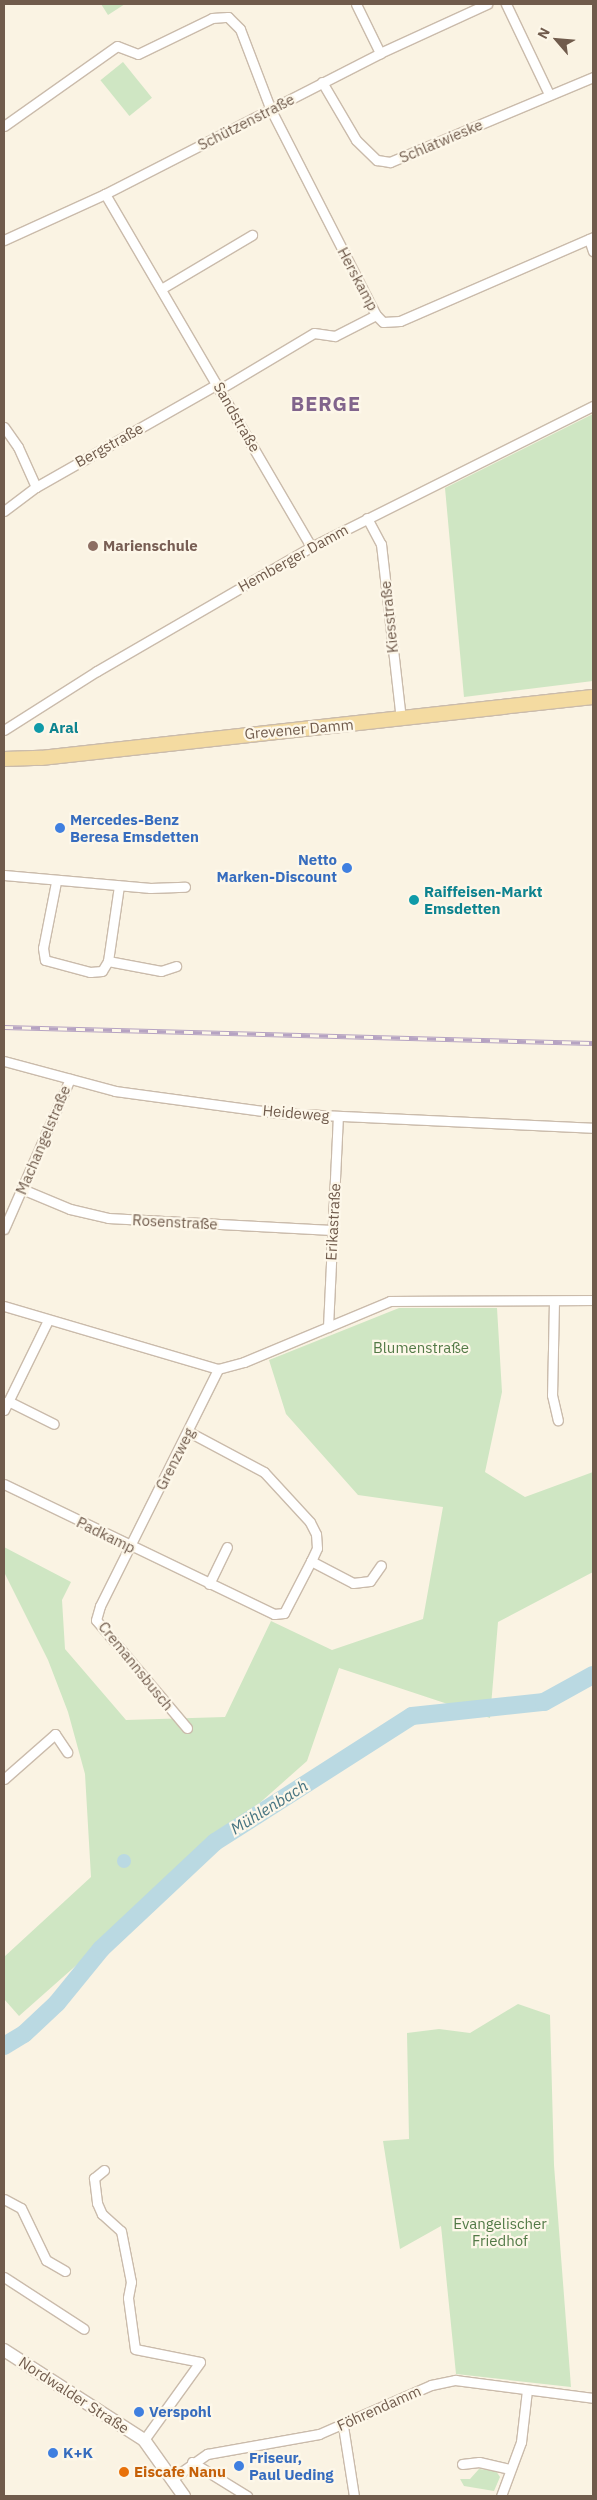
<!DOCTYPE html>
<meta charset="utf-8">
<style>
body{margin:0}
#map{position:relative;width:597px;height:2500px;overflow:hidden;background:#faf3e3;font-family:"IBM Plex Sans",sans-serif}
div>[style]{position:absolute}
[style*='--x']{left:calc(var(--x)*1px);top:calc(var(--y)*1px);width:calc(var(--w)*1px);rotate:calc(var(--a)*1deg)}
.green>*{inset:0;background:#cfe6c3;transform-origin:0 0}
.water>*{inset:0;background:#bad9e2}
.round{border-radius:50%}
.river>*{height:18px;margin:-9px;padding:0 9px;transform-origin:9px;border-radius:9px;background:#bad9e2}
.roads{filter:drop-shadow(1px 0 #cabbab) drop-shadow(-1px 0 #cabbab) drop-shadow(0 1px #cabbab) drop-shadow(0 -1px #cabbab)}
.minor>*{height:9px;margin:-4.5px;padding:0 4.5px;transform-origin:4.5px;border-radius:4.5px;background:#fff}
.secondary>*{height:12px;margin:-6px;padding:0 6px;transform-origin:6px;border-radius:6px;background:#fff}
.primary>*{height:14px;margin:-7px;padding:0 7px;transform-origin:7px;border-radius:7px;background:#f4dba1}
.rail>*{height:5px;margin-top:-2.5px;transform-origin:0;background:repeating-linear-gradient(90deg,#fdf7e9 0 9px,#b6a3c2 0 18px);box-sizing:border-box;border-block:1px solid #b6a3c2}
.dots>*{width:14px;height:14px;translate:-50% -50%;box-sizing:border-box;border:2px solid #fdf7e9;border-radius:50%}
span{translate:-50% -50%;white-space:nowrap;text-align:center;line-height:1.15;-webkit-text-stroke:4.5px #fdf7e9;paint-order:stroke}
.street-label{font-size:15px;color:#705b4c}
.education-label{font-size:15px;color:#785e54;font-weight:700}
.left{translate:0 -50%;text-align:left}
.culture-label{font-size:15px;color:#0d838f;font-weight:700}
.shop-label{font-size:15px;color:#366cbe;font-weight:700}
.right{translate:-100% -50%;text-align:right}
.park-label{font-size:15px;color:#537a47}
.food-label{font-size:15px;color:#c56008;font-weight:700}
.water-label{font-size:16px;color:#477481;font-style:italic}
.district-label{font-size:20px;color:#81648c;font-weight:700;letter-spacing:1px}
.frame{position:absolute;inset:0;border:5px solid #705b4c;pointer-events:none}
.north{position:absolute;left:532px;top:15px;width:50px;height:50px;-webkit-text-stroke:4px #fdf7e9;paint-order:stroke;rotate:297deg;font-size:14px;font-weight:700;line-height:20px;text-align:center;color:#705b4c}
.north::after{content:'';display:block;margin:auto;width:18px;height:22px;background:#705b4c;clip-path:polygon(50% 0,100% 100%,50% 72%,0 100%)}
</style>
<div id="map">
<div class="green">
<div style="clip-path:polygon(101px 4px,125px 4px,108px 15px)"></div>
<div style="left:123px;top:62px;width:46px;height:29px;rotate:51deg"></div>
<div style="clip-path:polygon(593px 414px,593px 681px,464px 697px,445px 488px)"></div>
<div style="clip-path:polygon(399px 1308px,497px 1308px,502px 1392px,485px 1472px,525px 1497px,593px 1472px,593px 1572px,498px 1622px,490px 1718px,339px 1668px,307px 1761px,19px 2016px,4px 1999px,4px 1957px,91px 1877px,85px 1774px,68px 1712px,48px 1660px,4px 1572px,4px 1547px,71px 1582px,62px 1600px,65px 1649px,126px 1720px,225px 1717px,271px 1621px,332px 1650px,423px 1619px,443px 1507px,358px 1495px,286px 1414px,269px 1360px)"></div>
<div style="clip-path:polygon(518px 2004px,550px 2015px,554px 2165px,571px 2387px,456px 2374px,441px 2226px,400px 2249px,383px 2141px,409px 2139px,407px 2033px,439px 2029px,470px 2033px)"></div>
<div style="clip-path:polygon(479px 2469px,496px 2471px,500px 2477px,494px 2491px,464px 2486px,460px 2479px,470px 2479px)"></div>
</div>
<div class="water">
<div class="round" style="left:117px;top:1854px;width:14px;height:14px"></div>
</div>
<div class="river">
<div style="--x:4;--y:2046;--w:23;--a:-31"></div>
<div style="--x:24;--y:2034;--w:45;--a:-43.2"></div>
<div style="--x:57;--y:2003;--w:70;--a:-50.8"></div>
<div style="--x:101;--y:1949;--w:156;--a:-43.2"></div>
<div style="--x:215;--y:1842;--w:234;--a:-32.6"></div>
<div style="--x:412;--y:1716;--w:133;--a:-6.1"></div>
<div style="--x:544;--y:1702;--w:56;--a:-28.9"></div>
</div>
<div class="roads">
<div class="minor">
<div style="--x:356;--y:4;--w:55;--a:63.9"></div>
<div style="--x:506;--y:4;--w:100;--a:64.5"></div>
<div style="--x:322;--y:82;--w:67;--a:59.6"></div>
<div style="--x:356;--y:140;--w:29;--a:44"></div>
<div style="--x:377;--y:160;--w:13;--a:9"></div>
<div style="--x:390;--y:162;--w:220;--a:-22.7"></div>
<div style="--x:4;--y:126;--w:138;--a:-35.3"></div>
<div style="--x:117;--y:46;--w:22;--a:21"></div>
<div style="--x:138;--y:54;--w:82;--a:-25.9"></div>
<div style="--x:212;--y:18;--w:16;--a:-4"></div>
<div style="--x:228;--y:17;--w:17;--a:45"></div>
<div style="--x:240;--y:29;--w:87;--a:69.1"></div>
<div style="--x:271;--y:110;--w:230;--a:62.9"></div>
<div style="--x:376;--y:315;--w:10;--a:45"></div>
<div style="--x:383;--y:322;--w:17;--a:-3"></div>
<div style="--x:400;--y:321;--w:210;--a:-23.5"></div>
<div style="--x:105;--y:194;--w:409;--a:59.7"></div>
<div style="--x:589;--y:239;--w:13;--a:72"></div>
<div style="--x:4;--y:240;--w:111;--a:-24.5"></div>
<div style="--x:105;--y:194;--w:309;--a:-27.1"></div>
<div style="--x:380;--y:53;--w:118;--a:-24.6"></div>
<div style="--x:161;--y:289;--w:106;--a:-30.7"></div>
<div style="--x:220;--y:389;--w:109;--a:-30.8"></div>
<div style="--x:314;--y:333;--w:21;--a:8"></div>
<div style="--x:335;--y:336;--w:46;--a:-27.1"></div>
<div style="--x:4;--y:427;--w:24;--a:55"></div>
<div style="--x:18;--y:447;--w:44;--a:65.8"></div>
<div style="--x:4;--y:511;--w:40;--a:-37"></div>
<div style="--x:36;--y:487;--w:208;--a:-29.6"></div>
<div style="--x:367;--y:518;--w:30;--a:62"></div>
<div style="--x:381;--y:544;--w:176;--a:83.5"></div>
<div style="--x:4;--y:730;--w:110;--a:-32.4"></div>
<div style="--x:97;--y:671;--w:247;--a:-30.1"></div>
<div style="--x:311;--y:547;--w:315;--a:-26.6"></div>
<div style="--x:4;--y:875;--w:147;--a:5.1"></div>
<div style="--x:150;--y:888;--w:35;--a:-2"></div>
<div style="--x:56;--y:882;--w:67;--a:101.1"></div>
<div style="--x:43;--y:948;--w:12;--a:81"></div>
<div style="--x:45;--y:960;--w:47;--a:14.9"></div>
<div style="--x:90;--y:972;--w:12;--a:-5"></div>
<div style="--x:102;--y:971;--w:12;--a:-59"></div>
<div style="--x:108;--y:961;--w:54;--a:10.7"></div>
<div style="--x:161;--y:971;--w:16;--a:-18"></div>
<div style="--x:108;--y:961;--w:76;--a:-81.7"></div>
<div style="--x:4;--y:1061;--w:115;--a:15.1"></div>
<div style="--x:115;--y:1091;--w:164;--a:7.7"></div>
<div style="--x:278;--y:1113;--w:315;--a:2.7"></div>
<div style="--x:22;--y:1189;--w:52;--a:22.6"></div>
<div style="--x:70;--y:1209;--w:39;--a:13"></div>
<div style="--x:108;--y:1218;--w:224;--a:3.1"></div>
<div style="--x:4;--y:1229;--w:164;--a:-66.3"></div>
<div style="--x:554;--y:1301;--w:94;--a:91.2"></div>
<div style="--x:552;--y:1395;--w:26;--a:77"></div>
<div style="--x:4;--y:1306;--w:223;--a:16.4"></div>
<div style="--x:218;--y:1369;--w:27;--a:-15"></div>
<div style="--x:244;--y:1362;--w:158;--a:-22.7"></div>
<div style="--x:390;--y:1301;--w:203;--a:-0.3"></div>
<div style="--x:328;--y:1327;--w:210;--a:-87.3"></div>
<div style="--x:8;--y:1401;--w:51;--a:26.6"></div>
<div style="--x:4;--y:1410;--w:100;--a:-63.9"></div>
<div style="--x:4;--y:1484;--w:300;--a:25.7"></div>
<div style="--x:274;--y:1614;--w:10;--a:-6"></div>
<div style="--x:284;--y:1613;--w:59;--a:-62.6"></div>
<div style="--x:311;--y:1561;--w:14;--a:-65"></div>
<div style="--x:317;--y:1548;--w:14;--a:-94"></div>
<div style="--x:316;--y:1534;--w:13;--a:-117"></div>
<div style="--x:310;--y:1522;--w:68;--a:-132.6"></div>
<div style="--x:264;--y:1472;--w:85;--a:-151.9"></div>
<div style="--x:311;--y:1561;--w:47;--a:27.6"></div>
<div style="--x:353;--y:1583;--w:17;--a:-7"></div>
<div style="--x:370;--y:1581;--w:19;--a:-55"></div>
<div style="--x:209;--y:1584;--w:41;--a:-64.1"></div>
<div style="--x:187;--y:1728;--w:141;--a:-130.1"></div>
<div style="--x:96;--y:1620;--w:15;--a:-74"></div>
<div style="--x:100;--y:1606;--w:265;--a:-63.5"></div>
<div style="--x:4;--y:1779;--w:68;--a:-41.4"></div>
<div style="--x:55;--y:1734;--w:22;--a:56"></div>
<div style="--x:104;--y:2170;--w:13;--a:141"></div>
<div style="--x:94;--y:2178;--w:25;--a:83"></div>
<div style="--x:97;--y:2203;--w:12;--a:66"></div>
<div style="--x:102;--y:2214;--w:25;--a:42"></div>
<div style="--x:121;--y:2231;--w:52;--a:78.9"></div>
<div style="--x:131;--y:2282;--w:16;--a:101"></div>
<div style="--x:128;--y:2298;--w:51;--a:82.2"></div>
<div style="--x:135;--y:2349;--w:66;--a:11.3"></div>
<div style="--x:200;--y:2362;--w:96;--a:125.7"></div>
<div style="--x:4;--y:2199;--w:19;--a:28"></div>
<div style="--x:21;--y:2208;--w:58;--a:64.3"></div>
<div style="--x:46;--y:2260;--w:22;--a:30"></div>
<div style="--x:4;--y:2277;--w:95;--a:33"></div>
<div style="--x:343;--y:2426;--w:71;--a:81.1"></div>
<div style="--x:192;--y:2462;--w:65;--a:31.7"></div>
<div style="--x:462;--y:2464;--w:17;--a:-7"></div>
<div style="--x:479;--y:2462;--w:32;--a:13"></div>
<div style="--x:173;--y:2478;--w:42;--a:-35.2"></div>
<div style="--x:207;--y:2454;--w:114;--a:-10.1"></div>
<div style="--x:319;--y:2434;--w:122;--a:-23.6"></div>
<div style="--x:431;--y:2385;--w:25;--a:-12"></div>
<div style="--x:455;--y:2380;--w:139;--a:7.4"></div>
<div style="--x:501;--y:2496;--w:58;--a:-69.7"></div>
<div style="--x:521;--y:2442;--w:52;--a:-83.4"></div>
</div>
<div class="secondary">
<div style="--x:4;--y:2350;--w:166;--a:32.7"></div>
<div style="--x:144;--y:2440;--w:69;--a:54.5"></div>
</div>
<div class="primary">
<div style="--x:4;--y:759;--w:37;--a:-2"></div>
<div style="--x:41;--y:758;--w:555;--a:-6.31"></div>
</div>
</div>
<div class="rail">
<div style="--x:4;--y:1027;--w:589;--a:1.56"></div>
</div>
<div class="dots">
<div style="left:93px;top:546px;background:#8d6e63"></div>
<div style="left:39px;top:728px;background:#0f9aa8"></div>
<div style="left:60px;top:828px;background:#3f7fe0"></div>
<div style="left:347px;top:868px;background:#3f7fe0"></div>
<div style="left:414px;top:900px;background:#0f9aa8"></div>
<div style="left:139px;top:2412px;background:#3f7fe0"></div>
<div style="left:53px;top:2453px;background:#3f7fe0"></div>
<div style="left:239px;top:2466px;background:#3f7fe0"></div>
<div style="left:124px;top:2472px;background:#e8710a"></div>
</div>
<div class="street-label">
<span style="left:246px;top:122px;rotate:-27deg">Schützenstraße</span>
<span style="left:441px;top:141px;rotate:-23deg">Schlatwieske</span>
<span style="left:358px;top:279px;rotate:62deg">Herskamp</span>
<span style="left:237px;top:417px;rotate:60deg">Sandstraße</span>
<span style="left:109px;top:445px;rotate:-29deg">Bergstraße</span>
<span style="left:293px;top:558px;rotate:-29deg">Hemberger Damm</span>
<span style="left:389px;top:617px;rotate:-96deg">Kiesstraße</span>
<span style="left:299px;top:729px;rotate:-5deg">Grevener Damm</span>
<span style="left:296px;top:1113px;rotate:5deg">Heideweg</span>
<span style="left:43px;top:1140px;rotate:-67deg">Machangelstraße</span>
<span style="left:175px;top:1222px;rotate:3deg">Rosenstraße</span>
<span style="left:333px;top:1222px;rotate:-87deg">Erikastraße</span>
<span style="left:175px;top:1459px;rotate:-63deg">Grenzweg</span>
<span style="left:106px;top:1535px;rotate:26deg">Padkamp</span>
<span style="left:136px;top:1666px;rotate:51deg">Cremannsbusch</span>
<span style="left:74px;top:2395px;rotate:33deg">Nordwalder Straße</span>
<span style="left:379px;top:2408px;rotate:-24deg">Föhrendamm</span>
</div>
<div class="education-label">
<span class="left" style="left:103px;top:546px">Marienschule</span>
</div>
<div class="culture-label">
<span class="left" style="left:49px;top:728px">Aral</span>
<span class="left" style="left:424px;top:900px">Raiffeisen-Markt<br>Emsdetten</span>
</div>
<div class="shop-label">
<span class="left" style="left:70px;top:828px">Mercedes-Benz<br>Beresa Emsdetten</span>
<span class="right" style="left:337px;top:868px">Netto<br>Marken-Discount</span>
<span class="left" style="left:149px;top:2412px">Verspohl</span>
<span class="left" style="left:63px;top:2453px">K+K</span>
<span class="left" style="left:249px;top:2466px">Friseur,<br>Paul Ueding</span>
</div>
<div class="park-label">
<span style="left:421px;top:1348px">Blumenstraße</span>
<span style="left:500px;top:2232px">Evangelischer<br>Friedhof</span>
</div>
<div class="food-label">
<span class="left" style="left:134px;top:2472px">Eiscafe Nanu</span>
</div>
<div class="water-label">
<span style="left:269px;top:1807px;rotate:-32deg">Mühlenbach</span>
</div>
<div class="district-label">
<span style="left:326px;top:403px">BERGE</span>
</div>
<div class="frame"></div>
<div class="north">N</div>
</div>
